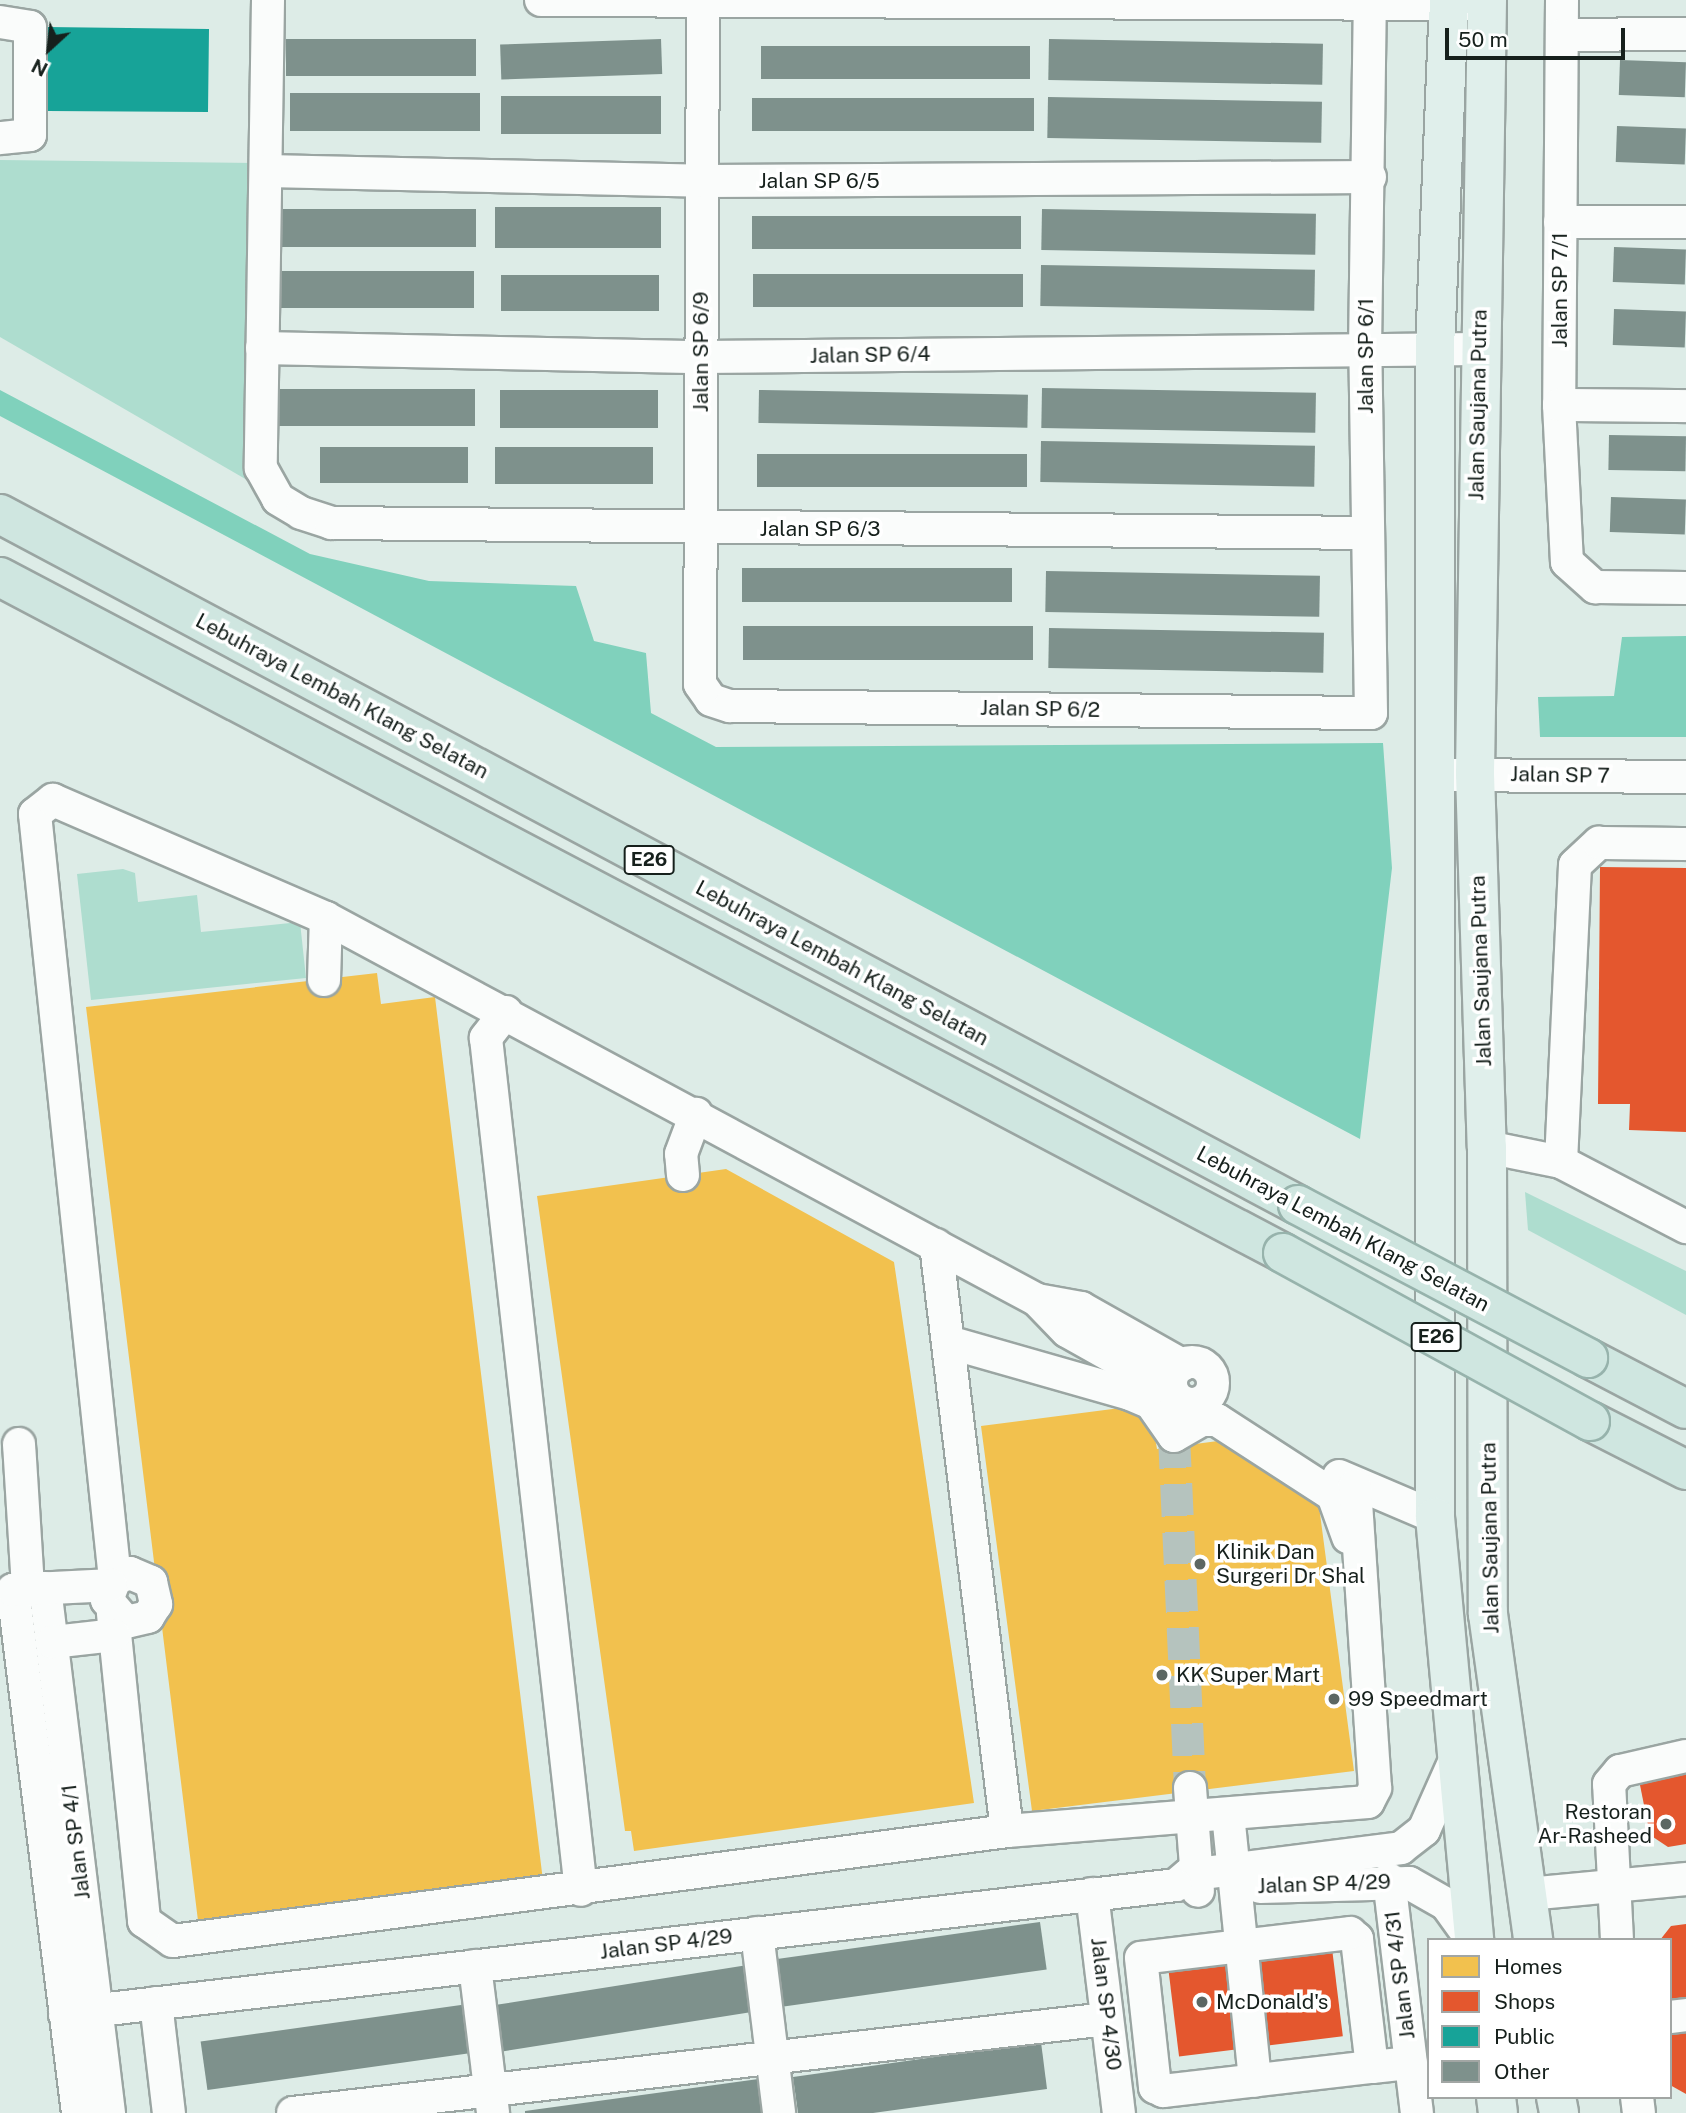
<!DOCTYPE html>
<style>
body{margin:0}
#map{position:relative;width:1686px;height:2113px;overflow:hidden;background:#ddece7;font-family:"Public Sans",sans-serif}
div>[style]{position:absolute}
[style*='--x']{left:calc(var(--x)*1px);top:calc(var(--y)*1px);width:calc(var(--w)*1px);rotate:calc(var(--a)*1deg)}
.green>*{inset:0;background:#aeddcf}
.water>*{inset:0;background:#80d1bc}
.homes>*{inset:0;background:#f2c14e}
.shops>*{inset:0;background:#e4572e;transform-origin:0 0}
.public>*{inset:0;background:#17a398}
.building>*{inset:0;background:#7e918c;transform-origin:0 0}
.minor-tunnel>*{height:32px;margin-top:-16px;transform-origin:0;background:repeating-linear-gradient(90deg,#b5c3be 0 32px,transparent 0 48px)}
.roads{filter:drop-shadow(2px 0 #9aa5a2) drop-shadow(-2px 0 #9aa5a2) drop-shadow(0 2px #9aa5a2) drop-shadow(0 -2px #9aa5a2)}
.minor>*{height:32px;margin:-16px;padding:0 16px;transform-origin:16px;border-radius:16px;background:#fafcfb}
.minor>.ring{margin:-16px;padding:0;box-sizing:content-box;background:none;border:32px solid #fafcfb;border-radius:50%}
.major>*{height:38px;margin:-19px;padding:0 19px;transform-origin:19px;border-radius:19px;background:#e0efeb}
.highway>*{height:38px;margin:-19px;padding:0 19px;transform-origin:19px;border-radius:19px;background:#cfe6e0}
.bridges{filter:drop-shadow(2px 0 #97b3ac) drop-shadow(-2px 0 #97b3ac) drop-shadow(0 2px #97b3ac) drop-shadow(0 -2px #97b3ac)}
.highway-bridge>*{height:38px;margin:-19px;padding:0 19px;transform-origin:19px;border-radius:19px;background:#cfe6e0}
.dots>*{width:19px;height:19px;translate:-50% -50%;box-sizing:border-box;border:4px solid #fff;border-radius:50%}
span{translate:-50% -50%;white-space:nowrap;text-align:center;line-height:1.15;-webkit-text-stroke:7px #fff;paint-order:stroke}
.shield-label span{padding:2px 5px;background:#fff;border:2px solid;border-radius:5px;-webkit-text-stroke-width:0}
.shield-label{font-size:19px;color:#16201c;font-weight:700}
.street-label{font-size:21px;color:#16201c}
.poi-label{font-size:21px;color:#16201c}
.left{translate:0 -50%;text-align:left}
.right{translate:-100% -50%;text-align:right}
.legend{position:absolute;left:1427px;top:1938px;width:245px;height:161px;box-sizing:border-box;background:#fff;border:2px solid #a2a6a4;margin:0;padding:9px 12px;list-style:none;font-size:21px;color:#16201c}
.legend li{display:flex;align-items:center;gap:14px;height:35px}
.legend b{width:35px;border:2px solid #a2a6a4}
.north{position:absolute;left:14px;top:14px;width:70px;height:70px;-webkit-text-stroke:5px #fff;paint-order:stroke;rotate:207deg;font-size:19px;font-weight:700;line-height:28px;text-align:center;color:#16201c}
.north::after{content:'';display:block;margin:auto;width:24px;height:32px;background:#16201c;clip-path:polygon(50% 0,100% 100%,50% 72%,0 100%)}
.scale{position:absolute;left:1445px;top:28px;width:180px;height:32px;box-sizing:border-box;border:4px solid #16201c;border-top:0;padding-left:9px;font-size:21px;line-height:24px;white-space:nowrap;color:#16201c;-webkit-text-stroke:5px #fff;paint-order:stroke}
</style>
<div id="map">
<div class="green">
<div style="clip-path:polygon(0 160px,257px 163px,254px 484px,0 337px)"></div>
<div style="clip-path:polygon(123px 869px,135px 873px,138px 902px,197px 895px,201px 932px,300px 922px,306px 978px,91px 1000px,77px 874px)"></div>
<div style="clip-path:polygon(1525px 1192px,1686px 1271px,1686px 1315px,1528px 1230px)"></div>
</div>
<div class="water">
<div style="clip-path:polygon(0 390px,310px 554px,429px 581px,576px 586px,594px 641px,646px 653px,651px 713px,716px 747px,1383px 743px,1392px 868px,1360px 1139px,0 416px)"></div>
<div style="clip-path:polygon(1686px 636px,1686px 737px,1540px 737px,1538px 697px,1614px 696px,1622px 637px)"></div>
</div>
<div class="homes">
<div style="clip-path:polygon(377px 973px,381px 1004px,435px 997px,544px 1889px,199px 1929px,86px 1007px)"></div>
<div style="clip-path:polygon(726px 1169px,894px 1262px,974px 1803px,634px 1851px,631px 1831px,625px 1831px,537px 1196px)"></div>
<div style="clip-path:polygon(1128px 1407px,1153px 1426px,1157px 1449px,1218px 1441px,1317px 1491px,1354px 1771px,1032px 1811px,981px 1426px)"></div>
</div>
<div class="shops">
<div style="clip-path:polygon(1600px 867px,1686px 868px,1686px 1132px,1629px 1130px,1630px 1104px,1598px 1104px)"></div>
<div style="clip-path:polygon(1686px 1769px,1686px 1844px,1668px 1847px,1650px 1835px,1638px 1775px)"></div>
<div style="clip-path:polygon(1686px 1924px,1686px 1998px,1670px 2000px,1670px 1940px,1660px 1940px,1671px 1926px)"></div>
<div style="left:1331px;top:1940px;width:97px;height:165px;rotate:83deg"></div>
<div style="clip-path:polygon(1686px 2023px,1686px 2094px,1670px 2085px,1670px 2025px)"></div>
</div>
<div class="public">
<div style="clip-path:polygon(47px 27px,209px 29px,208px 112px,47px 111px,47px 86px,21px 86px,22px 47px,47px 47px)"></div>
</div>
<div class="building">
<div style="left:286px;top:39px;width:190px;height:37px"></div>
<div style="left:661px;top:39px;width:35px;height:161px;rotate:88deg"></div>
<div style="left:1049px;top:39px;width:274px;height:41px;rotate:1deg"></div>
<div style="left:761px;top:46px;width:269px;height:33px"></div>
<div style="left:1620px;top:60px;width:66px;height:35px;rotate:2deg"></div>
<div style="left:480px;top:93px;width:38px;height:190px;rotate:90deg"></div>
<div style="left:661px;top:96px;width:38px;height:160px;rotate:90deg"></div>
<div style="left:1048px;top:97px;width:274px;height:41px;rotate:1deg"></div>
<div style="left:752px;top:98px;width:282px;height:33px"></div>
<div style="left:1617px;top:126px;width:69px;height:36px;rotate:2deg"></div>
<div style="left:495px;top:207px;width:166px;height:41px"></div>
<div style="left:274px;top:209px;width:202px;height:38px"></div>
<div style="left:1042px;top:209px;width:274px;height:41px;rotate:1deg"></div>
<div style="left:752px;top:216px;width:269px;height:33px"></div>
<div style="left:1614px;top:247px;width:72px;height:35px;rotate:2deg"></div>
<div style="left:1041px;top:265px;width:274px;height:41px;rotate:1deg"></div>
<div style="left:274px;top:271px;width:200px;height:37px"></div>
<div style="left:753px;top:274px;width:270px;height:33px"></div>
<div style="left:501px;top:275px;width:158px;height:36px"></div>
<div style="left:1614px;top:309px;width:72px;height:36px;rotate:2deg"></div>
<div style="left:1042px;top:388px;width:274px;height:40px;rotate:1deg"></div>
<div style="left:264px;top:389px;width:211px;height:37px"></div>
<div style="left:500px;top:390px;width:158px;height:38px"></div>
<div style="left:759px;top:390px;width:269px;height:33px;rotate:1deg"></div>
<div style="left:1609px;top:435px;width:77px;height:35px;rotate:1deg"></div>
<div style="left:1041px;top:441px;width:274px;height:41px;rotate:1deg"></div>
<div style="left:320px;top:447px;width:148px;height:36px"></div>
<div style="left:495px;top:447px;width:158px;height:37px"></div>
<div style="left:757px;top:454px;width:270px;height:33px"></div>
<div style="left:1611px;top:497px;width:75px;height:35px;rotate:2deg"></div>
<div style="left:1012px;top:568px;width:34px;height:270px;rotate:90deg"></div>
<div style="left:1046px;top:571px;width:274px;height:41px;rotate:1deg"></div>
<div style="left:1033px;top:626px;width:34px;height:290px;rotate:90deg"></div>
<div style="left:1049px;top:628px;width:275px;height:40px;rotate:1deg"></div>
<div style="left:1040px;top:1922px;width:48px;height:269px;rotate:82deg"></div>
<div style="left:754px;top:1964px;width:47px;height:269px;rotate:81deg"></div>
<div style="left:468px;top:2004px;width:49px;height:270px;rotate:82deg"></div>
<div style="clip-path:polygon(1041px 2042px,1047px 2089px,873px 2113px,798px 2113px,793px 2077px)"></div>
<div style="clip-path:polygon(766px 2078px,771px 2113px,525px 2113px,525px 2111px)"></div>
</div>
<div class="minor-tunnel">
<div style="--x:1174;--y:1436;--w:352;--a:87.4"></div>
</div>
<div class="roads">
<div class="minor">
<div style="--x:268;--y:0;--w:468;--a:90.9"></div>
<div style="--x:261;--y:468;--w:35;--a:61"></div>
<div style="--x:278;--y:499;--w:27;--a:31"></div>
<div style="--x:301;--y:513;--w:32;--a:18"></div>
<div style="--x:331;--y:523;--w:1036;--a:0.55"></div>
<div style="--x:541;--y:0;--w:930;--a:0.25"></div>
<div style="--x:703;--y:0;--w:684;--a:90.25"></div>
<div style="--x:700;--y:684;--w:19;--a:55"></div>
<div style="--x:711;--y:700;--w:20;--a:18"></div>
<div style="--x:730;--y:706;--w:641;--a:0.63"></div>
<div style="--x:1371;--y:713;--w:363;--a:-90.9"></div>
<div style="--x:1365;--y:350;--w:350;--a:-89.2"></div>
<div style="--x:1562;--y:0;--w:405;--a:90.4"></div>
<div style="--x:1559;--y:405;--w:157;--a:87.1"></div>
<div style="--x:1567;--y:562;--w:38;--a:42"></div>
<div style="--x:1595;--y:587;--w:91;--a:0.6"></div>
<div style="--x:0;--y:22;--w:30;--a:9"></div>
<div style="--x:30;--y:27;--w:108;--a:90"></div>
<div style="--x:30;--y:135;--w:30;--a:174"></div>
<div style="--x:1562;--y:35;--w:124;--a:-0.5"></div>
<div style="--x:267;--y:171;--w:435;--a:1.3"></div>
<div style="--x:702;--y:181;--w:668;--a:-0.34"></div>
<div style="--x:1560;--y:222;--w:126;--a:0"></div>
<div style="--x:262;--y:348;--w:439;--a:1.2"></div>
<div style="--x:701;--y:357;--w:777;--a:-0.59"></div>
<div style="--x:1559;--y:405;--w:127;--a:0.5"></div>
<div style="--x:1452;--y:775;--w:234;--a:0.5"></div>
<div style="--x:324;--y:980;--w:62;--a:-88.2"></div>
<div style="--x:506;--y:1012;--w:33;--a:128"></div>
<div style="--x:486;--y:1038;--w:857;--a:83.64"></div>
<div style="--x:1487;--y:1147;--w:76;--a:11.5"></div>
<div style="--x:1561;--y:1162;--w:141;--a:27.5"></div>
<div style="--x:1561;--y:1162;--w:297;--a:-87.3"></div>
<div style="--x:1575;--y:865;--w:33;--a:-43"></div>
<div style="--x:1599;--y:843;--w:87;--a:0.7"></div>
<div style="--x:683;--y:1175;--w:21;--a:-95"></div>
<div style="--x:681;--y:1154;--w:43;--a:-69.4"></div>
<div style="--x:936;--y:1245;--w:590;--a:83.09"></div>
<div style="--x:948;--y:1342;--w:189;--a:15.9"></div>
<div style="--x:1130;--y:1394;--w:23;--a:23"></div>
<div style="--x:1151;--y:1403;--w:40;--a:55.1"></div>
<div style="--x:1174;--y:1436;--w:32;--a:-30"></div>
<div style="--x:1202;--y:1420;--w:15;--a:0"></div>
<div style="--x:1217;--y:1420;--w:138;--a:32.9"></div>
<div style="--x:1333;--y:1495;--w:45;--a:70.3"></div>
<div class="ring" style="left:1171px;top:1362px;width:10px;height:10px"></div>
<div style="--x:1172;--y:1390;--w:120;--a:-150.7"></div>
<div style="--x:1067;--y:1331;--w:43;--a:-134.1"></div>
<div style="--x:1037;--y:1300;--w:45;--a:10.3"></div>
<div style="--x:1081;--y:1308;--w:116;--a:29.4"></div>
<div style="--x:19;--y:1444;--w:145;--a:86.4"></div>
<div style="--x:1339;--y:1476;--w:104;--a:23.1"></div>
<div style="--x:115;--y:1579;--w:16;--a:-22"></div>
<div style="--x:130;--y:1573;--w:23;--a:23"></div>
<div style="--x:151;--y:1582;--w:23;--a:77"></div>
<div style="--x:156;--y:1604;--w:15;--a:122"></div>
<div style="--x:148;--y:1617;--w:23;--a:167"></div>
<div style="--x:126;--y:1622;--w:29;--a:-131"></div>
<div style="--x:107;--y:1600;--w:22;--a:-69"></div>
<div style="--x:115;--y:1579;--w:769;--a:-95.97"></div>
<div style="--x:35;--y:814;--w:23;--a:-38"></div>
<div style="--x:53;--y:800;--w:297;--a:23.4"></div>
<div style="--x:326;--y:918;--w:807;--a:28.25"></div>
<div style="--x:45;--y:1588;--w:529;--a:83.05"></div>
<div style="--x:113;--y:1614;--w:309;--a:84.2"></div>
<div style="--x:144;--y:1921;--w:35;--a:35"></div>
<div style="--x:173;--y:1941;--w:841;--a:-7.51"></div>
<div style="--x:1007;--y:1831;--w:362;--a:-4.6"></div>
<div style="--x:1368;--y:1802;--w:16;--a:-63"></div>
<div style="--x:1375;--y:1788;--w:303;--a:-93.8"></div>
<div style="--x:52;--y:1642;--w:62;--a:-6.4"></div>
<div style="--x:1190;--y:1788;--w:103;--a:85.6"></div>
<div style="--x:1228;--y:1814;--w:268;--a:84.2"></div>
<div style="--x:1389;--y:1879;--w:236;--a:83.2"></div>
<div style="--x:1176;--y:1885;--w:16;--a:-40"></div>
<div style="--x:1188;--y:1875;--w:215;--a:-7.2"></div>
<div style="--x:1401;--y:1848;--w:29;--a:-38"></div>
<div style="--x:1424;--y:1830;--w:79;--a:-66"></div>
<div style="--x:1260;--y:1887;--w:149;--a:-1.5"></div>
<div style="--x:1409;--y:1883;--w:43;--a:29.6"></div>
<div style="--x:1446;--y:1904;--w:44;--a:54.2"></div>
<div style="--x:1092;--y:1894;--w:221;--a:83"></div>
<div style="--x:1528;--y:1894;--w:159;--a:-5.4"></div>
<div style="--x:757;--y:1933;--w:181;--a:83"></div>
<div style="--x:1617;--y:1940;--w:156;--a:-92.9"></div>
<div style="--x:1609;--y:1784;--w:17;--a:-50"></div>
<div style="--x:1620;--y:1771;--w:68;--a:-12.8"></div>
<div style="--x:475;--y:1966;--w:148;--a:83"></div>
<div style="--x:156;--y:2003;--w:111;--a:83.3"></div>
<div style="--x:65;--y:2014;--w:1118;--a:-6.62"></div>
<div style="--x:1670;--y:2017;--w:16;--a:-7"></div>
<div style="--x:1372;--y:2067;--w:129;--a:-96.7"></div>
<div style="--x:1357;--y:1939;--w:9;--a:-139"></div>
<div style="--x:1350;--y:1933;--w:210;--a:173.2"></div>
<div style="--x:1141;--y:1958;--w:130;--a:83.8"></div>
<div style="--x:1155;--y:2087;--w:9;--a:27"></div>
<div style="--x:1163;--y:2091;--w:210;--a:-6.6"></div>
<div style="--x:1372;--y:2067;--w:39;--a:-6"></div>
<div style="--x:1637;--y:2097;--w:16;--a:83"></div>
<div style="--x:78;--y:2113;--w:527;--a:-97.08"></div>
<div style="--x:13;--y:1590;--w:98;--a:-2.9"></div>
<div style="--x:293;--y:2113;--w:819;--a:-6.59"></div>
</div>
<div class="major">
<div style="--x:1449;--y:0;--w:348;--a:92.3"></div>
<div style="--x:1435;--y:348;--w:1169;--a:90"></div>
<div style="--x:1435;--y:1517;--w:425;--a:84.7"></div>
<div style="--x:1487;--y:0;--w:774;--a:90.89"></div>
<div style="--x:1475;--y:774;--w:373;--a:88.2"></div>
<div style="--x:1487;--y:1147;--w:467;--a:89.9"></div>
<div style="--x:1488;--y:1614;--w:329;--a:82.1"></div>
<div style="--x:1496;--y:2097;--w:16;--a:83"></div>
<div style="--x:1556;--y:2097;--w:16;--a:79"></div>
</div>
<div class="highway">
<div style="--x:0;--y:514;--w:1470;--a:28.03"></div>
<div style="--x:0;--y:577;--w:1450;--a:27.78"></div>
<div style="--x:1588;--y:1358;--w:110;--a:27.5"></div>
<div style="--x:1590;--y:1421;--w:108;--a:27"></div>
</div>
</div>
<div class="bridges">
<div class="highway-bridge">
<div style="--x:1298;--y:1205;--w:328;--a:27.8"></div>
<div style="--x:1283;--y:1253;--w:350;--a:28.7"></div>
</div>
</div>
<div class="dots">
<div style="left:1200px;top:1564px;background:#5c6763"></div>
<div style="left:1162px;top:1675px;background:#5c6763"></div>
<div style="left:1334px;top:1699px;background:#5c6763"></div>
<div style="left:1666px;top:1824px;background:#5c6763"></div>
<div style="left:1202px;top:2002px;background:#5c6763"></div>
</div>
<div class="shield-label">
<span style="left:649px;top:860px">E26</span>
<span style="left:1436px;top:1337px">E26</span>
</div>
<div class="street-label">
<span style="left:819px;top:181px">Jalan SP 6/5</span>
<span style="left:1560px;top:290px;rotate:-90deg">Jalan SP 7/1</span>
<span style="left:701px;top:352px;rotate:-90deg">Jalan SP 6/9</span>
<span style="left:870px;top:355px;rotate:-1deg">Jalan SP 6/4</span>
<span style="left:1366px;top:356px;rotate:-90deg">Jalan SP 6/1</span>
<span style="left:1478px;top:405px;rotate:-89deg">Jalan Saujana Putra</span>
<span style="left:820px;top:529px">Jalan SP 6/3</span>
<span style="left:342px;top:696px;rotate:28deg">Lebuhraya Lembah Klang Selatan</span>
<span style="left:1040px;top:709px;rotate:1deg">Jalan SP 6/2</span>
<span style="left:1560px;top:775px;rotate:1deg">Jalan SP 7</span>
<span style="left:842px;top:963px;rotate:28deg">Lebuhraya Lembah Klang Selatan</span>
<span style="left:1481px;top:971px;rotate:-92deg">Jalan Saujana Putra</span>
<span style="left:1343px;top:1229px;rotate:28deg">Lebuhraya Lembah Klang Selatan</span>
<span style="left:1490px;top:1538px;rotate:-91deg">Jalan Saujana Putra</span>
<span style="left:76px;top:1842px;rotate:-97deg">Jalan SP 4/1</span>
<span style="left:1324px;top:1884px;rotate:-2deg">Jalan SP 4/29</span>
<span style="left:666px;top:1944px;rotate:-7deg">Jalan SP 4/29</span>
<span style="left:1400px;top:1975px;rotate:-97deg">Jalan SP 4/31</span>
<span style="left:1106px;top:2004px;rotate:83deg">Jalan SP 4/30</span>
</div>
<div class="poi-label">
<span class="left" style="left:1216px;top:1564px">Klinik Dan<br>Surgeri Dr Shal</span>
<span class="left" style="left:1176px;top:1675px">KK Super Mart</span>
<span class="left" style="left:1348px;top:1699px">99 Speedmart</span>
<span class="right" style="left:1652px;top:1824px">Restoran<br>Ar-Rasheed</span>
<span class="left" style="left:1216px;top:2002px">McDonald's</span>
</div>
<ul class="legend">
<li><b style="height:19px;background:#f2c14e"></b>Homes</li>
<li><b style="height:19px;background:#e4572e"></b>Shops</li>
<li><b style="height:19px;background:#17a398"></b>Public</li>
<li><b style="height:19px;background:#7e918c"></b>Other</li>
</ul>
<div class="north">N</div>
<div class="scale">50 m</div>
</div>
